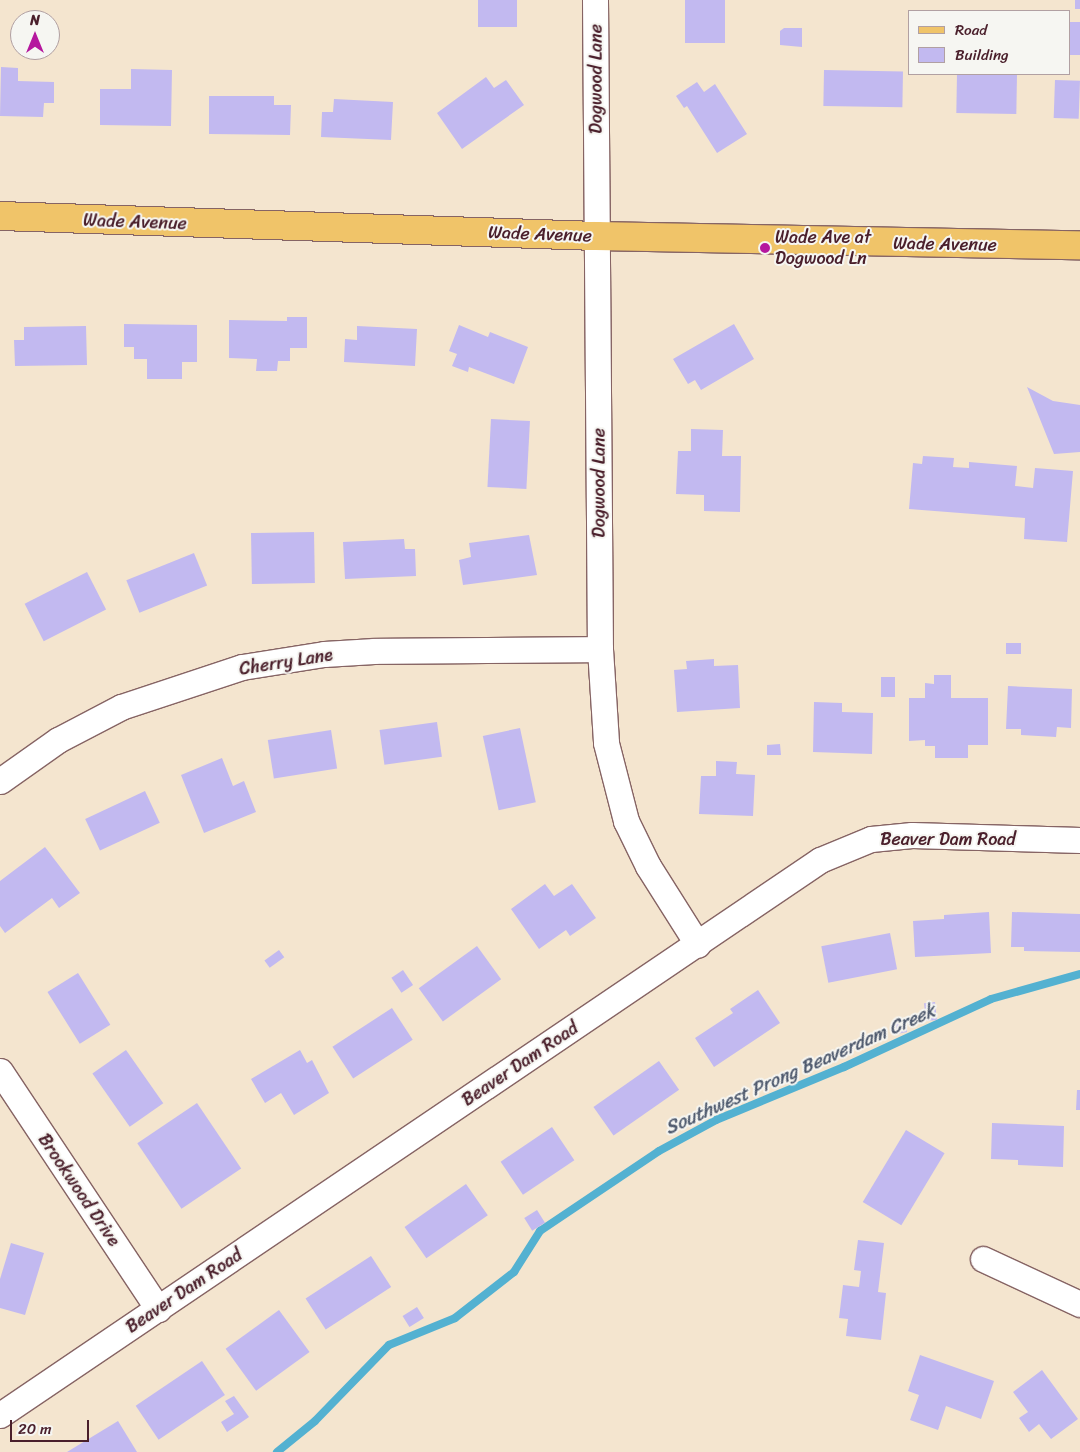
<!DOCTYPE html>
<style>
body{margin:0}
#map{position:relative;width:1080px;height:1452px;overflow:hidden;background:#f4e5cf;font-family:Sriracha,sans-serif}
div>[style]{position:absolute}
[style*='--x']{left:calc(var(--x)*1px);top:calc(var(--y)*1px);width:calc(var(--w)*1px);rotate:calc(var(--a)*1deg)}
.stream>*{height:8px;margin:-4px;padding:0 4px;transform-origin:4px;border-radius:4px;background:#53b1d1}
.building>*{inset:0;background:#c2b9f0;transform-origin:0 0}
.roads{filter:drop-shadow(1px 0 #866464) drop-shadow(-1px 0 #866464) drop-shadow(0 1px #866464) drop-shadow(0 -1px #866464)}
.minor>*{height:25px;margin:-12.5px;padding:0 12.5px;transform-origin:12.5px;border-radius:12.5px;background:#fff}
.primary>*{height:28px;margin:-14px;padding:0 14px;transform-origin:14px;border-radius:14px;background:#f0c469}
.dots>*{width:14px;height:14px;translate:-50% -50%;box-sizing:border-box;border:2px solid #f6f6f2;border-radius:50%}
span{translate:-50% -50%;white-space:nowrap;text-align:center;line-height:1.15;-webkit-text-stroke:4px #f6f6f2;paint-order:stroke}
.street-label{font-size:18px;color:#4a1f2b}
.poi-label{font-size:18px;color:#4a1f2b}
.left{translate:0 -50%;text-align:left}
.water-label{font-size:19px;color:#4e596d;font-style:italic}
.legend{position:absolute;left:908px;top:10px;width:162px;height:65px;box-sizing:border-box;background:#f6f6f2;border:1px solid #b1a0a2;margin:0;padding:6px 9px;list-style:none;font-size:15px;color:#4a1f2b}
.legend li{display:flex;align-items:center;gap:10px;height:25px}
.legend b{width:25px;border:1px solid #b1a0a2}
.north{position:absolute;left:10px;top:10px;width:50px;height:50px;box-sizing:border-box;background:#f6f6f2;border:1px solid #b1a0a2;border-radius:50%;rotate:0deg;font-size:14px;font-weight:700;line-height:20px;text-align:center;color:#4a1f2b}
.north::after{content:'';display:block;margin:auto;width:18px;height:22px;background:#b5179e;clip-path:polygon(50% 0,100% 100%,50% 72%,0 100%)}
.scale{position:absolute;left:10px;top:1420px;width:79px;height:22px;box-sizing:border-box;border:2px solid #4a1f2b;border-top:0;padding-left:6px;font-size:15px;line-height:18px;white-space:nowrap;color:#4a1f2b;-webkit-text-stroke:4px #f6f6f2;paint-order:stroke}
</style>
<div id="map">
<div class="stream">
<div style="--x:277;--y:1452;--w:49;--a:-39.2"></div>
<div style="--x:315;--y:1421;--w:106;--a:-45.8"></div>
<div style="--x:389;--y:1345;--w:71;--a:-22.2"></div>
<div style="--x:455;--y:1318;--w:75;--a:-37.9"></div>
<div style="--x:514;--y:1272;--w:49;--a:-57.6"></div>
<div style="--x:540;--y:1231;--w:143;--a:-33.9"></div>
<div style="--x:659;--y:1151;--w:65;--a:-28.5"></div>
<div style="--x:716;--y:1120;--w:139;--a:-22.5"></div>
<div style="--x:844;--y:1067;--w:162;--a:-24.8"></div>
<div style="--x:991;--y:999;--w:92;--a:-15.7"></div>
</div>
<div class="building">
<div style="left:478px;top:0;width:39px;height:27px"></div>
<div style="left:685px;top:0;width:40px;height:43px"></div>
<div style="left:1075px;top:0;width:5px;height:9px"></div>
<div style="left:1080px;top:22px;width:33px;height:11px;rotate:90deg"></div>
<div style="clip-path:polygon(784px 28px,802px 28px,802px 47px,780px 45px,780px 31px)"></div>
<div style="clip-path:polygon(1px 67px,18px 68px,18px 81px,54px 82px,54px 103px,44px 103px,43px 117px,0 116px)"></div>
<div style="clip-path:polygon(131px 69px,172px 70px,171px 126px,100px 125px,100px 89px,131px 89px)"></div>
<div style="left:824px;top:70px;width:79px;height:36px;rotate:1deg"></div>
<div style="left:957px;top:74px;width:60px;height:39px;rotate:1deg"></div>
<div style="clip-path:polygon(486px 77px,494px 88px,506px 80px,524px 105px,462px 149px,437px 113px)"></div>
<div style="left:1055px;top:80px;width:25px;height:38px;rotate:2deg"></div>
<div style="clip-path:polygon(697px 82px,704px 92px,715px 84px,747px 134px,717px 153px,687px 106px,684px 108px,676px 96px)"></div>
<div style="clip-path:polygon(209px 96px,274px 96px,274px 105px,291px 105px,290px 135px,209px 134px)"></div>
<div style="clip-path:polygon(334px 99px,393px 102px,391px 140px,321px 137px,322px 112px,333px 112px)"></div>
<div style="clip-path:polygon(287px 317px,307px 317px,307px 348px,290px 348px,290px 361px,278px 361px,277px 371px,256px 371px,257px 359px,229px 358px,229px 320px,287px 321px)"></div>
<div style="clip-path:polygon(124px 324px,197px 325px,197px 362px,182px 362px,182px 379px,147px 379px,147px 359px,134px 359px,134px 347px,124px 347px)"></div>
<div style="clip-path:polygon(734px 324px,754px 359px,701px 390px,695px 380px,688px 384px,673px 359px)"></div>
<div style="clip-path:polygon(459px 325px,488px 337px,490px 332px,528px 347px,514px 384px,469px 367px,468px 372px,452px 366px,457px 354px,449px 351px)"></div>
<div style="clip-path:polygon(86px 326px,87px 365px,15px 366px,14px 340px,24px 340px,24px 327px)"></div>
<div style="clip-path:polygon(357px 326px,417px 329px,415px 366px,344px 362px,345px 339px,357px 340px)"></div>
<div style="clip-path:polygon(1027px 387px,1053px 401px,1080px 405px,1080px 452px,1054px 454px)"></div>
<div style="left:491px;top:419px;width:39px;height:68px;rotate:3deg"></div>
<div style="clip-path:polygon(691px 429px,723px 430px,722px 456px,741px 456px,740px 512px,704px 511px,704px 495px,676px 494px,678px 451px,691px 451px)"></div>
<div style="clip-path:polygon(923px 456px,954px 458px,953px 467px,969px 468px,969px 462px,1017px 466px,1015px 486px,1033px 488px,1035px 468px,1073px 471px,1067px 542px,1024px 539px,1025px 518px,909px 509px,913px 463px,922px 464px)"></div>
<div style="left:314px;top:532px;width:51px;height:63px;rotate:89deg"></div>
<div style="clip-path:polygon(529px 535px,537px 575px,463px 585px,459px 560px,471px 557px,469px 543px)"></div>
<div style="clip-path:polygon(404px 539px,405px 549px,415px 549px,416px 576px,345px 579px,343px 542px)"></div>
<div style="left:194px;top:553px;width:35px;height:73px;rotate:68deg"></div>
<div style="left:87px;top:572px;width:42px;height:70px;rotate:63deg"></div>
<div style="left:1006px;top:643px;width:15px;height:11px"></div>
<div style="clip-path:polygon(714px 659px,714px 666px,738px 665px,740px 708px,677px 712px,674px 670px,687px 669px,686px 661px)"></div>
<div style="clip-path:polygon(934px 675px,951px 675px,951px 698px,988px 698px,988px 745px,968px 745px,968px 758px,935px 758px,935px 746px,925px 746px,925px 740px,909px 741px,909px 698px,925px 698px,925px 683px,934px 684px)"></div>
<div style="left:881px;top:677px;width:14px;height:20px"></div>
<div style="clip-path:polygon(1008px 686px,1072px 689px,1071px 728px,1057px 727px,1056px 737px,1021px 735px,1021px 729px,1006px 729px)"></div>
<div style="clip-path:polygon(814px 702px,842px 703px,842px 712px,873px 713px,872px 754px,813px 752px)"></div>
<div style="left:437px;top:722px;width:35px;height:58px;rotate:82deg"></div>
<div style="left:520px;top:728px;width:76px;height:38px;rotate:78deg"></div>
<div style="left:331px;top:730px;width:39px;height:64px;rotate:81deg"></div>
<div style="clip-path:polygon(780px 744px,781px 755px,767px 755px,767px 745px)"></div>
<div style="clip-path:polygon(222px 758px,233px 786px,244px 781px,256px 812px,204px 833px,181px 775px)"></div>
<div style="clip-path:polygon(716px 761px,737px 762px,736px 774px,755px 775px,753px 816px,699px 814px,701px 776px,716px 776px)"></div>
<div style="left:145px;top:791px;width:35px;height:66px;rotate:65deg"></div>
<div style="clip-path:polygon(45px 847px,80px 893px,59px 908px,52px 898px,5px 933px,0 926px,0 881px)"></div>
<div style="clip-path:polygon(545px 884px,554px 896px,572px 884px,596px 918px,570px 936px,566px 930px,539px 949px,511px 909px)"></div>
<div style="clip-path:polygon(989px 912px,991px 953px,915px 957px,913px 921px,944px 919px,944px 915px)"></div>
<div style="clip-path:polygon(1012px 912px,1080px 914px,1080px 952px,1024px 951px,1024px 947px,1011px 947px)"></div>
<div style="left:890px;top:933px;width:37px;height:70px;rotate:79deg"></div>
<div style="left:477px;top:946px;width:41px;height:72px;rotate:54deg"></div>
<div style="left:279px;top:950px;width:9px;height:18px;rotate:54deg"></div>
<div style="left:403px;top:970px;width:18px;height:14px;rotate:56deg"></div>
<div style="left:78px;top:973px;width:61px;height:36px;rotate:58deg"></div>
<div style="clip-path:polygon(758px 990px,780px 1023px,714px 1067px,695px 1038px,733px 1013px,730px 1009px)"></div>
<div style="left:935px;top:1002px;width:18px;height:11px;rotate:84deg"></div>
<div style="left:392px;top:1008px;width:38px;height:71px;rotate:57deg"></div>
<div style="clip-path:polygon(906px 1022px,907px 1032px,897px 1034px,896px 1024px)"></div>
<div style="left:126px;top:1050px;width:65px;height:41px;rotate:55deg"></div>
<div style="clip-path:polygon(300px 1050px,307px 1063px,312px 1060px,329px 1093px,294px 1115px,281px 1093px,265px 1103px,251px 1079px)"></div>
<div style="left:659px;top:1061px;width:35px;height:80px;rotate:55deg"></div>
<div style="clip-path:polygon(1077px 1090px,1080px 1090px,1080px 1110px,1076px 1110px)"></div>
<div style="left:197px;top:1103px;width:79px;height:72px;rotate:56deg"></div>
<div style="clip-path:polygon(992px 1123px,1064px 1126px,1063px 1167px,1018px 1165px,1018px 1160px,991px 1159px)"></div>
<div style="left:552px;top:1127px;width:40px;height:62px;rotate:56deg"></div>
<div style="left:906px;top:1130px;width:45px;height:84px;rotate:31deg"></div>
<div style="left:466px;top:1184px;width:38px;height:75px;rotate:55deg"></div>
<div style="left:537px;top:1210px;width:15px;height:15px;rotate:58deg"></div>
<div style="clip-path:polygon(858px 1240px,884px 1243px,878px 1292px,886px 1293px,881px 1340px,846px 1336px,848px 1319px,839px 1318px,843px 1285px,859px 1287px,861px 1271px,854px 1270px)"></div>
<div style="clip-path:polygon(11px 1243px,44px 1253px,25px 1315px,0 1308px,0 1279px)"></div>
<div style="left:371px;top:1256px;width:37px;height:78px;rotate:57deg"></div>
<div style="left:417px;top:1307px;width:13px;height:17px;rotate:58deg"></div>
<div style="left:279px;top:1310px;width:52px;height:66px;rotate:54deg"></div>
<div style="clip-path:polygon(920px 1355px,994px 1381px,981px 1419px,946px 1406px,938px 1430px,910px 1420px,919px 1395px,908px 1391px)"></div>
<div style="left:202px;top:1361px;width:41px;height:80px;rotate:56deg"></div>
<div style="clip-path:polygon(1042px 1370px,1078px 1419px,1051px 1439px,1039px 1424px,1029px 1432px,1019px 1418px,1028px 1412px,1013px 1392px)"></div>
<div style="clip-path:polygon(234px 1396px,249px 1417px,227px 1432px,221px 1422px,234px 1414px,225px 1401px)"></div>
<div style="clip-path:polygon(118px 1421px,137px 1452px,67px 1452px)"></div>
</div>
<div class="roads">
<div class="minor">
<div style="--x:595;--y:0;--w:649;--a:89.56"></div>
<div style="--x:600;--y:649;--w:94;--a:86.3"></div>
<div style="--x:606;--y:743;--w:81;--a:75.6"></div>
<div style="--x:626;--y:821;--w:50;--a:63.9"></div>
<div style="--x:648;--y:866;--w:93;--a:57.7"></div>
<div style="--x:0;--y:781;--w:71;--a:-35.3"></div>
<div style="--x:58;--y:740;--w:71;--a:-27.6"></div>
<div style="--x:121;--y:707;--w:127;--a:-18.3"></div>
<div style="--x:242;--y:667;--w:83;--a:-9"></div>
<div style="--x:324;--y:654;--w:50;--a:-3.4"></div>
<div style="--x:374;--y:651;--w:226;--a:-0.5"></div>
<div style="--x:0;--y:1071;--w:286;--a:56.4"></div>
<div style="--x:983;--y:1259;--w:107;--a:24.9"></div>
<div style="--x:0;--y:1415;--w:990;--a:-34.09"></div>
<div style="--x:820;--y:860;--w:55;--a:-22.4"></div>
<div style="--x:871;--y:839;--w:41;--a:-5.6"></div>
<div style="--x:912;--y:835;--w:168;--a:1.7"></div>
</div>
<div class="primary">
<div style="--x:0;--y:216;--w:597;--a:1.92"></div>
<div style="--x:597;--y:236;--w:483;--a:1.1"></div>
</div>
</div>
<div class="dots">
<div style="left:765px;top:248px;background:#b5179e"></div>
</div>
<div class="street-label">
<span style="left:596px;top:79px;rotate:-90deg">Dogwood Lane</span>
<span style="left:135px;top:222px;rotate:2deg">Wade Avenue</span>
<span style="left:540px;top:234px;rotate:2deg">Wade Avenue</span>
<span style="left:945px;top:244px;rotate:1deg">Wade Avenue</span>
<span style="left:599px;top:483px;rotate:-90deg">Dogwood Lane</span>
<span style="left:286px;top:662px;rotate:-9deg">Cherry Lane</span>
<span style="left:948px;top:839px">Beaver Dam Road</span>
<span style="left:520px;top:1064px;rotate:-34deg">Beaver Dam Road</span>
<span style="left:79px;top:1190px;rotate:56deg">Brookwood Drive</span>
<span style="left:184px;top:1291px;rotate:-34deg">Beaver Dam Road</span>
</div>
<div class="poi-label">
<span class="left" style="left:775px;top:248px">Wade Ave at<br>Dogwood Ln</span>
</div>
<div class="water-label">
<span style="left:800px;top:1069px;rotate:-24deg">Southwest Prong Beaverdam Creek</span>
</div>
<ul class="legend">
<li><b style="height:6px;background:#f0c469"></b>Road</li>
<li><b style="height:14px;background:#c2b9f0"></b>Building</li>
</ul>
<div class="north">N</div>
<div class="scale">20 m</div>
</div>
